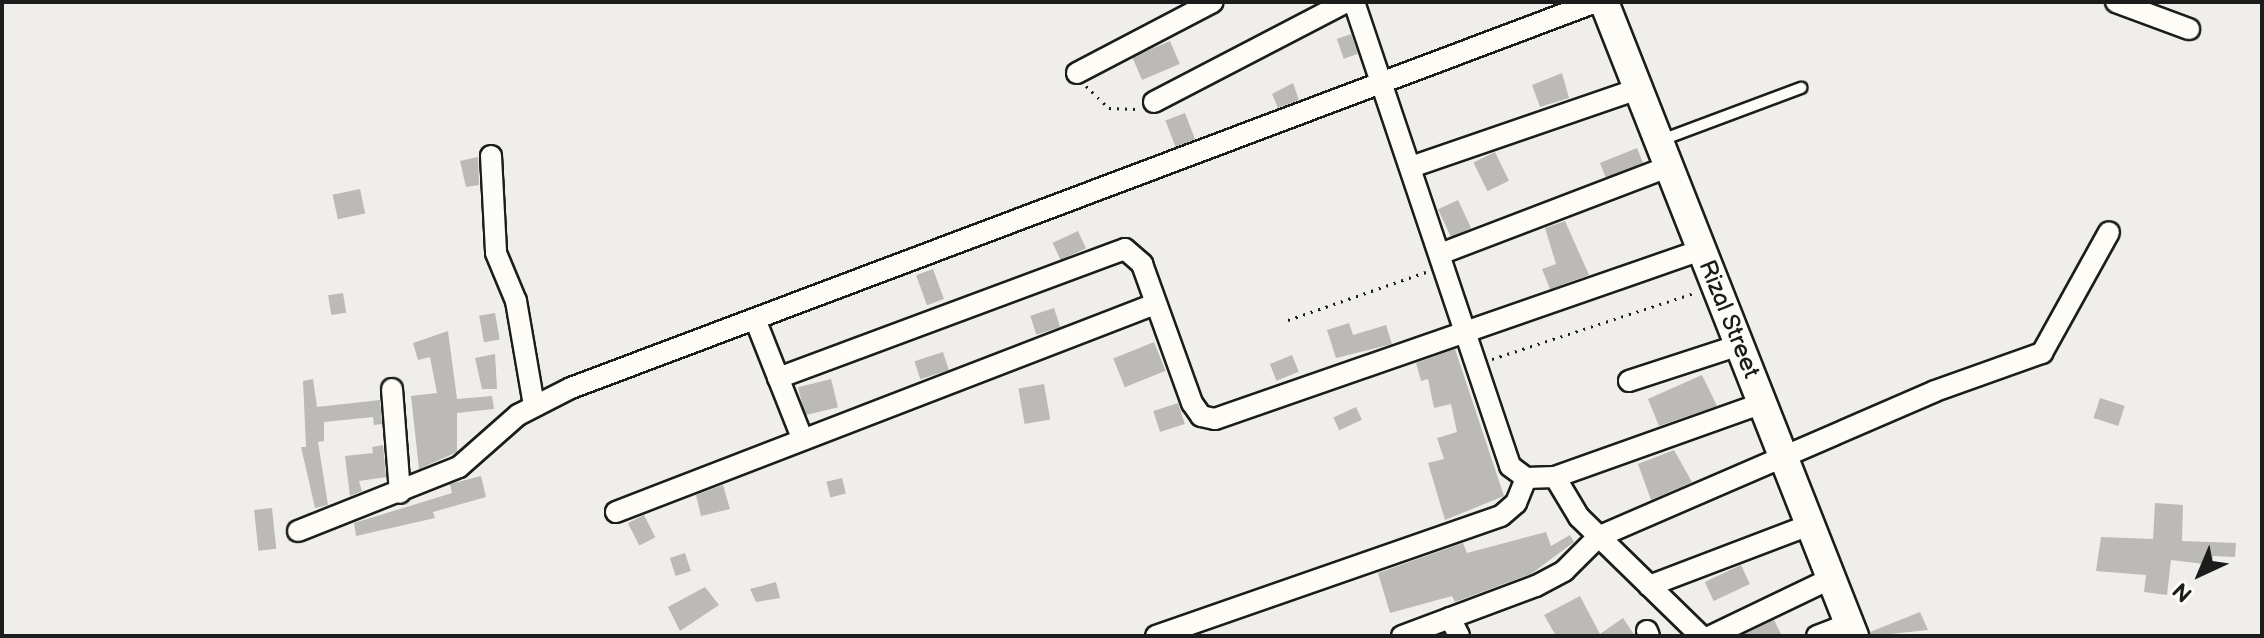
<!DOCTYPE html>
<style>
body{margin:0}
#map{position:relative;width:2264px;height:638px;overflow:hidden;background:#f0eeea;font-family:"Balsamiq Sans",sans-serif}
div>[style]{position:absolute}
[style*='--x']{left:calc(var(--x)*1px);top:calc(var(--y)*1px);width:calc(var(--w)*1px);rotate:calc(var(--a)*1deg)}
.building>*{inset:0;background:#bbbab6;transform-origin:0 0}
.path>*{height:3px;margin-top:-1.5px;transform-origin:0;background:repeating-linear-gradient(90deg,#1c1c1c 0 2px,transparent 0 8px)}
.roads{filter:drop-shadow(2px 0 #1c1c1c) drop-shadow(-2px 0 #1c1c1c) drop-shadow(0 2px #1c1c1c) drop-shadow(0 -2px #1c1c1c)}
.lane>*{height:10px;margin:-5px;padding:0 5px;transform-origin:5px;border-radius:5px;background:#fdfcf7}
.street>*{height:20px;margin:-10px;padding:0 10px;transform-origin:10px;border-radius:10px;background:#fdfcf7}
.secondary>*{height:28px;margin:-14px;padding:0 14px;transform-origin:14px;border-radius:14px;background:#fdfcf7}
span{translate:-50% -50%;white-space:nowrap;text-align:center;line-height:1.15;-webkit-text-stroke:6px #fdfcf7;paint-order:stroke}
.street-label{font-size:24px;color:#1c1c1c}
.frame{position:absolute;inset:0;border:4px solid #1c1c1c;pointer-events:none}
.north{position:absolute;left:2160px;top:534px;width:80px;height:80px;-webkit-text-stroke:6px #fdfcf7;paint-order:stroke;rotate:224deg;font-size:22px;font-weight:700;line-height:32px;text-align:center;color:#1c1c1c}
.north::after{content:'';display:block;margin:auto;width:28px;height:36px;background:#1c1c1c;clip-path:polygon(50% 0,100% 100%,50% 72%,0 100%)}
</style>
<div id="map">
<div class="building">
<div style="left:1351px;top:34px;width:21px;height:15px;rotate:71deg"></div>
<div style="left:1170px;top:41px;width:25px;height:41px;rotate:67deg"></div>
<div style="clip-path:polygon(1562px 73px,1569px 98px,1540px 107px,1532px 85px)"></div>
<div style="clip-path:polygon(1293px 83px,1299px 100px,1278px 108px,1272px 94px)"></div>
<div style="left:1185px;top:113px;width:28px;height:21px;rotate:69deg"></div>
<div style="left:1637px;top:148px;width:16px;height:40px;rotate:68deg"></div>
<div style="left:1495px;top:152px;width:32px;height:24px;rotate:64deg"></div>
<div style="clip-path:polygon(478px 157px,479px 185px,466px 187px,460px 161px)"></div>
<div style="left:360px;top:189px;width:25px;height:28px;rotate:78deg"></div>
<div style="left:1458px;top:200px;width:31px;height:22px;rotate:65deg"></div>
<div style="clip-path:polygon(1565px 221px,1589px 275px,1550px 289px,1542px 269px,1556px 264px,1545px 228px)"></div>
<div style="left:1078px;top:231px;width:19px;height:28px;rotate:65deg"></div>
<div style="left:933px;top:269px;width:32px;height:18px;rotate:70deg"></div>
<div style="left:343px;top:293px;width:20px;height:15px;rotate:81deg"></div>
<div style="left:1054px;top:308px;width:20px;height:25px;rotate:72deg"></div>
<div style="left:495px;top:313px;width:27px;height:16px;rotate:80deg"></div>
<div style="clip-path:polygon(1349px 323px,1353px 335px,1386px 325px,1392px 344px,1336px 358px,1327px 330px)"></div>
<div style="clip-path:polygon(448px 331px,457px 399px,492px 396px,494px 409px,457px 413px,457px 452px,419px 469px,411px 396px,437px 393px,430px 357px,418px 360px,413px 343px)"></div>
<div style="left:1154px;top:342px;width:31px;height:44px;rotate:68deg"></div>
<div style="clip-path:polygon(1455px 349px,1504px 496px,1445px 520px,1428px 463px,1444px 459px,1437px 438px,1457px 432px,1451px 404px,1434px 408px,1428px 379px,1421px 381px,1416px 363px)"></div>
<div style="left:943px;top:352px;width:19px;height:30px;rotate:72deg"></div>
<div style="clip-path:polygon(495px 354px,497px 389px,482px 389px,475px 358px)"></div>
<div style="left:1292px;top:355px;width:18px;height:24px;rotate:68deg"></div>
<div style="clip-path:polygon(1702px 375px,1717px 406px,1659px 426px,1648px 399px)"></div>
<div style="clip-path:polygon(313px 379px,317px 407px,380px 400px,382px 424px,374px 425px,373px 417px,324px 422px,324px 441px,318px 442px,328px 505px,315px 508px,301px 447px,306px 447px,303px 381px)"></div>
<div style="left:831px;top:379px;width:29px;height:34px;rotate:76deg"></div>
<div style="left:1044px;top:384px;width:36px;height:26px;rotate:80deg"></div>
<div style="left:2100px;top:398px;width:26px;height:21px;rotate:18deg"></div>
<div style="left:1178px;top:403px;width:22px;height:26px;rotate:72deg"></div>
<div style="left:1356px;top:407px;width:14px;height:25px;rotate:65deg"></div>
<div style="clip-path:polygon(383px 445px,386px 477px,359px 481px,362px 491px,350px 496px,345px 456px,373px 453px,372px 447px)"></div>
<div style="clip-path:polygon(1674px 450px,1692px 482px,1651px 500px,1638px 464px)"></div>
<div style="clip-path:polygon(481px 476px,486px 497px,433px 512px,435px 518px,356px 536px,354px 523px,452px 493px,450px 484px)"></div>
<div style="left:842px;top:478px;width:16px;height:16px;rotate:76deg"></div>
<div style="clip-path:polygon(723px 485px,730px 509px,701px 516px,696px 495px)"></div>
<div style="clip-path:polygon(2155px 503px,2183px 505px,2182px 541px,2236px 543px,2235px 557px,2213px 556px,2212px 565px,2171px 560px,2167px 595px,2144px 592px,2146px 575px,2096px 571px,2101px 537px,2153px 539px)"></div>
<div style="left:272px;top:508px;width:41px;height:18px;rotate:84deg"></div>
<div style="left:644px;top:515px;width:25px;height:18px;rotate:63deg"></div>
<div style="clip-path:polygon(1546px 532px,1551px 546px,1570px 535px,1574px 542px,1531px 574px,1455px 602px,1452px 596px,1390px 613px,1378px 573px,1463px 543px,1467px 553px)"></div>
<div style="left:685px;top:553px;width:19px;height:16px;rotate:72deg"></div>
<div style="left:1741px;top:565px;width:21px;height:40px;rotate:65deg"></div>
<div style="clip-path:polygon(776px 582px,780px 598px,756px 602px,750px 589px)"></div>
<div style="clip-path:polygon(705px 587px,719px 605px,680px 631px,668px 607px)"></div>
<div style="clip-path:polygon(1580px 596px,1600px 634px,1623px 618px,1635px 636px,1556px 636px,1544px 615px)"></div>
<div style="clip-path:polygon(1920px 612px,1928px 630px,1871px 636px,1870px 632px)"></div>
<div style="clip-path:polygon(1774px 620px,1782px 636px,1741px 636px)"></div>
</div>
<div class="path">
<div style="--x:1086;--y:86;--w:32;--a:44"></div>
<div style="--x:1109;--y:108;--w:28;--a:2"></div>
<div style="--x:1288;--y:320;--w:146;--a:-19.2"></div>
<div style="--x:1492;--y:359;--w:213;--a:-18.1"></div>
</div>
<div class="roads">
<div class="lane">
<div style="--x:1659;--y:141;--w:152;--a:-20.5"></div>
</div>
<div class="street">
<div style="--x:1354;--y:2;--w:490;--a:71.4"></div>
<div style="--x:1510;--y:466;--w:20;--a:37"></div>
<div style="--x:1526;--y:478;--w:29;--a:-2"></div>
<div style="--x:1555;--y:477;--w:221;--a:-19.6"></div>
<div style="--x:2116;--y:2;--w:78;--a:20.3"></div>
<div style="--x:1077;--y:73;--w:153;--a:-27.6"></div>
<div style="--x:1154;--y:102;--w:216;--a:-27.5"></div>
<div style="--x:491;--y:156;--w:97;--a:87"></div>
<div style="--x:496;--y:253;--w:52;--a:67.4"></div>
<div style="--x:516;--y:301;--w:106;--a:80.2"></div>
<div style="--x:1411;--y:167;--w:239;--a:-19"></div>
<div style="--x:1440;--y:254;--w:244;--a:-20.9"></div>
<div style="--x:755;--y:319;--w:128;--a:68.4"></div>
<div style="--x:778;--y:378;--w:370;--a:-20.4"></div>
<div style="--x:1125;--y:249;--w:23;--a:41"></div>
<div style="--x:1142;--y:264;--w:148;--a:70.2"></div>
<div style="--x:1192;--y:403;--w:16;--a:55"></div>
<div style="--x:1201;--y:416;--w:14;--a:12"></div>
<div style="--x:1215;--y:419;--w:515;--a:-19.17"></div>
<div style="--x:1629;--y:381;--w:117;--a:-18"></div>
<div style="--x:392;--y:389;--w:104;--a:85.6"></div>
<div style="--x:1555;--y:477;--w:47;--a:59"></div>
<div style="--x:1579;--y:517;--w:170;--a:44.3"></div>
<div style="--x:616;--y:512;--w:578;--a:-21.1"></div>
<div style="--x:298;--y:531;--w:173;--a:-21.7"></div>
<div style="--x:459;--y:467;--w:79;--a:-41.4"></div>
<div style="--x:518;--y:415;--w:59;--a:-27"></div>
<div style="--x:571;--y:388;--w:1095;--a:-20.64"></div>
<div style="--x:1649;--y:586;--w:174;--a:-20.8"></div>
<div style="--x:1450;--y:618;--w:20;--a:63"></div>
<div style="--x:1647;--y:631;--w:5;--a:68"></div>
<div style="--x:1156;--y:636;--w:365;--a:-19.2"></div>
<div style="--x:1501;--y:516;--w:20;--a:-41"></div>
<div style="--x:1516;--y:503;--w:27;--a:-68"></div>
<div style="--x:1402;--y:636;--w:143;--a:-20.5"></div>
<div style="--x:1536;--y:586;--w:32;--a:-28"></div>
<div style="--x:1564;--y:571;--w:48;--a:-45"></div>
<div style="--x:1598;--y:537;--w:367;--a:-23.4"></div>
<div style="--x:1935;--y:391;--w:114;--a:-19.6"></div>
<div style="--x:2042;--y:353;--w:138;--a:-61"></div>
<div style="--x:1711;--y:636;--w:134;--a:-25.6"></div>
<div style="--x:1817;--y:636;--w:34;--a:-21"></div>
</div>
<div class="secondary">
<div style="--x:1604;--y:2;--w:682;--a:68.48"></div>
</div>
</div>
<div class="street-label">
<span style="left:1729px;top:319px;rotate:68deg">Rizal Street</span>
</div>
<div class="frame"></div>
<div class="north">N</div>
</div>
